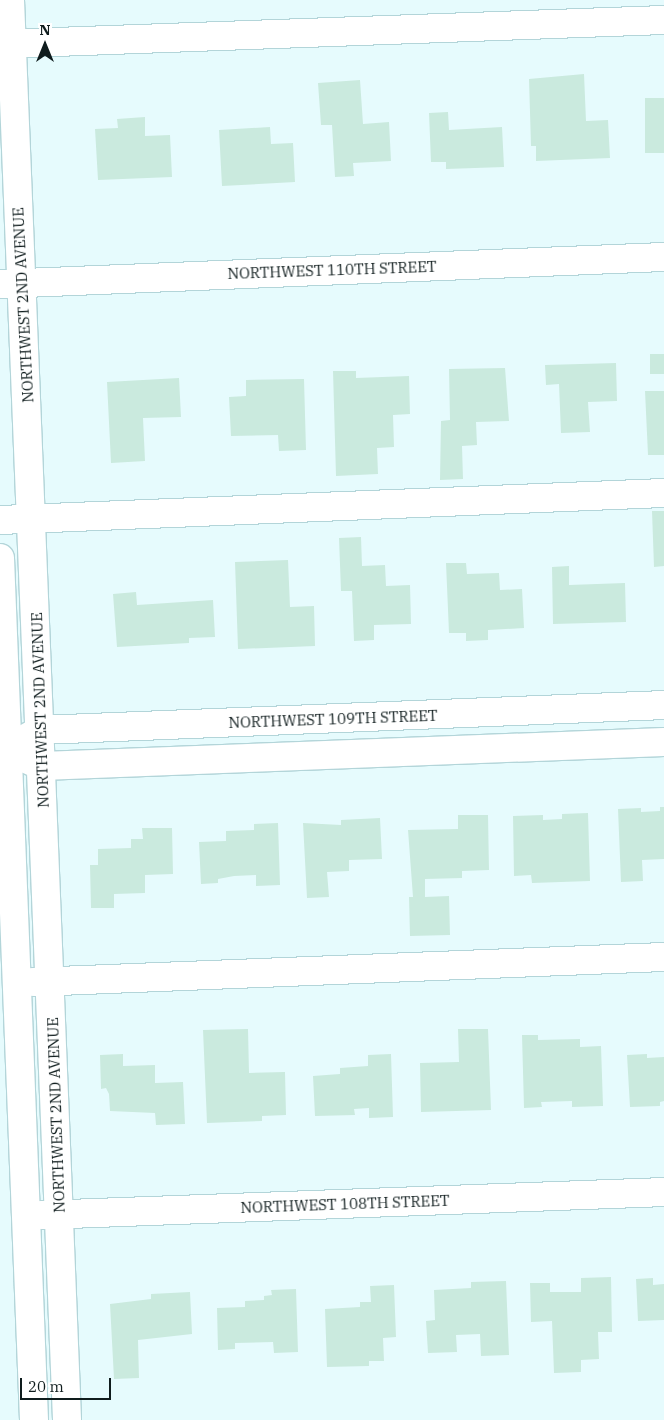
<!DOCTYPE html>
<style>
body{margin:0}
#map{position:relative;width:664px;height:1420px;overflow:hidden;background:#e6fbfd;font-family:"IBM Plex Serif",serif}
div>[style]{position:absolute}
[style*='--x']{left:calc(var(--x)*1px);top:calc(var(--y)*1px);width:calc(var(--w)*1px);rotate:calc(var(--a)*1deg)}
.building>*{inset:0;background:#caeade;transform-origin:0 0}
.roads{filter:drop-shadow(1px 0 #b3d5d9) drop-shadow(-1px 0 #b3d5d9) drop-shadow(0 1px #b3d5d9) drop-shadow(0 -1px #b3d5d9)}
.minor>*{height:28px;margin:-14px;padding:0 14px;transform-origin:14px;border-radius:14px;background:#fff}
span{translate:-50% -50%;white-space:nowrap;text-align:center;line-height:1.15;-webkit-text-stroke:5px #fff;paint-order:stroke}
.street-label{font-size:15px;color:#0f1c1d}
.north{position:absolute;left:20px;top:20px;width:50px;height:50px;-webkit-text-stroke:4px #fff;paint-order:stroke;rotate:0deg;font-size:14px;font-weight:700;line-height:20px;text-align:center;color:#0f1c1d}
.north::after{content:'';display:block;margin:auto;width:18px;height:22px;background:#0f1c1d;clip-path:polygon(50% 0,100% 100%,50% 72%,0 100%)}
.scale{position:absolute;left:20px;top:1378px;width:91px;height:22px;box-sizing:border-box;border:2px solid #0f1c1d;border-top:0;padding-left:6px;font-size:15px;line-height:18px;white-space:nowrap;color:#0f1c1d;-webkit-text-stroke:4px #fff;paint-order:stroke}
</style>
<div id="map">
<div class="building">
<div style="clip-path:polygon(584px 74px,586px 121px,608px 120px,610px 158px,536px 161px,536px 146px,531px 146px,529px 79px)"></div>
<div style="clip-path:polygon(360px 80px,363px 124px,389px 122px,391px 161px,353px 163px,354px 176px,335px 177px,332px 125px,321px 125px,318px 83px)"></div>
<div style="left:645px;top:98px;width:19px;height:55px"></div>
<div style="clip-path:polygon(448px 112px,449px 130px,502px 127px,504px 167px,446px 169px,446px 162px,431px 162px,429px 113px)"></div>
<div style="clip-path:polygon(145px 117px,145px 136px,170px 135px,172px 177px,98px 180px,95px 129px,118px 128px,117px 119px)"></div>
<div style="clip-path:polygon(270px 127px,271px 144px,293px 143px,295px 182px,222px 186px,219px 130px)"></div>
<div style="left:664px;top:354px;width:20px;height:14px;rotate:90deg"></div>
<div style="clip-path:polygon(616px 363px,617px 401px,588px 402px,590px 432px,561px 433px,559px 384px,546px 385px,545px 365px)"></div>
<div style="clip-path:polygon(505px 368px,509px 421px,476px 422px,477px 445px,462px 446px,463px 479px,440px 480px,441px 421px,450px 420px,449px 369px)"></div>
<div style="clip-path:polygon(333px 371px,356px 371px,356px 378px,409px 376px,410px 414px,393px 415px,394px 447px,377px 448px,378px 474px,336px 476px)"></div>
<div style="clip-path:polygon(179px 378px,181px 417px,143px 418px,145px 461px,111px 463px,107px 382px)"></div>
<div style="clip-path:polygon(304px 379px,306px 450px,279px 451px,278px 435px,231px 436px,229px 397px,246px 396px,246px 380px)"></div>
<div style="clip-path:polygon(645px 391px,664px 391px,664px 455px,648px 455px)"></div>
<div style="clip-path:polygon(652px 511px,664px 511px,664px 566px,654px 567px)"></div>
<div style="clip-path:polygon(361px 537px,362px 566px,385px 565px,386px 586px,410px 585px,411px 624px,374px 625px,374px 640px,354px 641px,352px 591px,341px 591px,339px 538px)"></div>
<div style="clip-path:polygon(288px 560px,290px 607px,314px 606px,315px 646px,238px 649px,235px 562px)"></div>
<div style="clip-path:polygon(446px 563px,466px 563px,467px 574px,499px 573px,500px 590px,522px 589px,524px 628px,488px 630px,488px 640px,466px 641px,466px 633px,449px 633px)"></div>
<div style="clip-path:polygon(569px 566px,569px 585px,625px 583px,626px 622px,553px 624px,552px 567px)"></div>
<div style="clip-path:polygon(136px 592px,137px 605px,213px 600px,215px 637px,189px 638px,189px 643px,117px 647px,113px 594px)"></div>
<div style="clip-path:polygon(660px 807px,664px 807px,664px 859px,642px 860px,643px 881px,621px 882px,618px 809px,641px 808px,641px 812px,660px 811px)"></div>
<div style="clip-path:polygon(588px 813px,590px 881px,532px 883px,531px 875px,514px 876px,513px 816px,543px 815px,543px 820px,562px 819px,562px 814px)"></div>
<div style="clip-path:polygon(458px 815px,488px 815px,489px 870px,462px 871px,462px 878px,425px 879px,425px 897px,449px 896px,450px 935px,410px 936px,409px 897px,413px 897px,408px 830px,458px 829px)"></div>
<div style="clip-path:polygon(380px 818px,382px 859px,349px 860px,349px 871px,327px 872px,329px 897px,307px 898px,303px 823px,341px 825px,341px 820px)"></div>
<div style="clip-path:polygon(278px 823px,280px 885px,256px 886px,256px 875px,234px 876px,218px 879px,218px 883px,201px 884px,199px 842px,226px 841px,226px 831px,254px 830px,254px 824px)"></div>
<div style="clip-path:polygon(142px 828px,172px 828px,173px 874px,145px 875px,145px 893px,114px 894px,114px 908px,91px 908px,90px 865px,98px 865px,98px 849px,131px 848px,131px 839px,143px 839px)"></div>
<div style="clip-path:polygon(248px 1029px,249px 1073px,285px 1072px,286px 1115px,262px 1116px,262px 1121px,207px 1123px,203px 1030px)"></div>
<div style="clip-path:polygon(458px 1029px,488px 1029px,491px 1110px,421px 1112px,420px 1063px,459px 1062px)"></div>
<div style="clip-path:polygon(522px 1035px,538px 1035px,538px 1040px,580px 1039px,580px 1047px,601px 1046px,603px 1106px,572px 1107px,572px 1101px,541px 1102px,542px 1107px,524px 1108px)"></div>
<div style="clip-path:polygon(123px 1054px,123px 1066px,155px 1065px,155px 1083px,183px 1082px,185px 1124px,156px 1125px,155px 1113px,110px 1111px,109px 1094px,106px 1088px,101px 1089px,100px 1055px)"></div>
<div style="clip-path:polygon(391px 1054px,393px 1117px,369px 1118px,369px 1108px,354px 1109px,355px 1115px,315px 1116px,313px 1076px,340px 1074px,340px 1068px,368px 1066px,368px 1055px)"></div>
<div style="clip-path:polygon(647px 1054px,647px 1058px,664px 1057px,664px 1101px,660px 1102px,660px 1106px,630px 1107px,627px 1055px)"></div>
<div style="clip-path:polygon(611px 1277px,612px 1332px,598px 1332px,599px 1359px,581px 1360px,581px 1372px,554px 1373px,552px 1321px,531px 1322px,530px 1283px,550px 1283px,550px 1292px,581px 1292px,581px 1278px)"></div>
<div style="clip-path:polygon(653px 1278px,653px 1285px,664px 1284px,664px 1320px,638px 1321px,636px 1279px)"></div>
<div style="clip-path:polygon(506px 1281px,509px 1355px,481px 1356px,480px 1334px,456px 1335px,457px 1352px,428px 1353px,426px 1321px,435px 1320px,434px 1290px,471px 1288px,471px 1282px)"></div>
<div style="clip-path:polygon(394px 1285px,396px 1337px,383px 1338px,384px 1361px,369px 1361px,369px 1366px,327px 1367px,325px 1309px,360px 1307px,360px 1302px,371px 1302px,370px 1286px)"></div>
<div style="clip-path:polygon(296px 1289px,298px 1352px,274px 1353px,273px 1342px,235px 1343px,235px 1349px,218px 1350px,217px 1308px,245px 1307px,245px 1301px,264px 1300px,264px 1296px,272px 1295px,271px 1290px)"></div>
<div style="clip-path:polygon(190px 1292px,192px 1334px,138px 1340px,139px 1378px,114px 1379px,110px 1304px,151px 1299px,151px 1294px)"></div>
</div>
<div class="roads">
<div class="minor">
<div style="--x:10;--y:0;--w:1421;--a:87.7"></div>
<div style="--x:0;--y:44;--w:664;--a:-2.07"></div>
<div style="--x:0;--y:284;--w:665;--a:-2.33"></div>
<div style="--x:0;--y:520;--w:665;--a:-2.33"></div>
<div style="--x:0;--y:558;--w:863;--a:87.74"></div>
<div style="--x:26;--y:738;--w:16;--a:-30"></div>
<div style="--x:40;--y:730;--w:625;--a:-2.29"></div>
<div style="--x:26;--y:759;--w:17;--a:24"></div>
<div style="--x:42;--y:766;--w:622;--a:-2.21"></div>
<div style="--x:33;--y:982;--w:631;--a:-2.27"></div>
<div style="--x:41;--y:1215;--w:623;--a:-2.11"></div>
</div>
</div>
<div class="street-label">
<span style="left:332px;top:270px;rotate:-2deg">NORTHWEST 110TH STREET</span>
<span style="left:23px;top:305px;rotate:-93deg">NORTHWEST 2ND AVENUE</span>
<span style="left:40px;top:710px;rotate:-92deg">NORTHWEST 2ND AVENUE</span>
<span style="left:333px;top:719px;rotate:-2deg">NORTHWEST 109TH STREET</span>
<span style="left:56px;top:1115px;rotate:-92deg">NORTHWEST 2ND AVENUE</span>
<span style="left:345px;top:1204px;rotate:-2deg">NORTHWEST 108TH STREET</span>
</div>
<div class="north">N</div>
<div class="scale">20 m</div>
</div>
